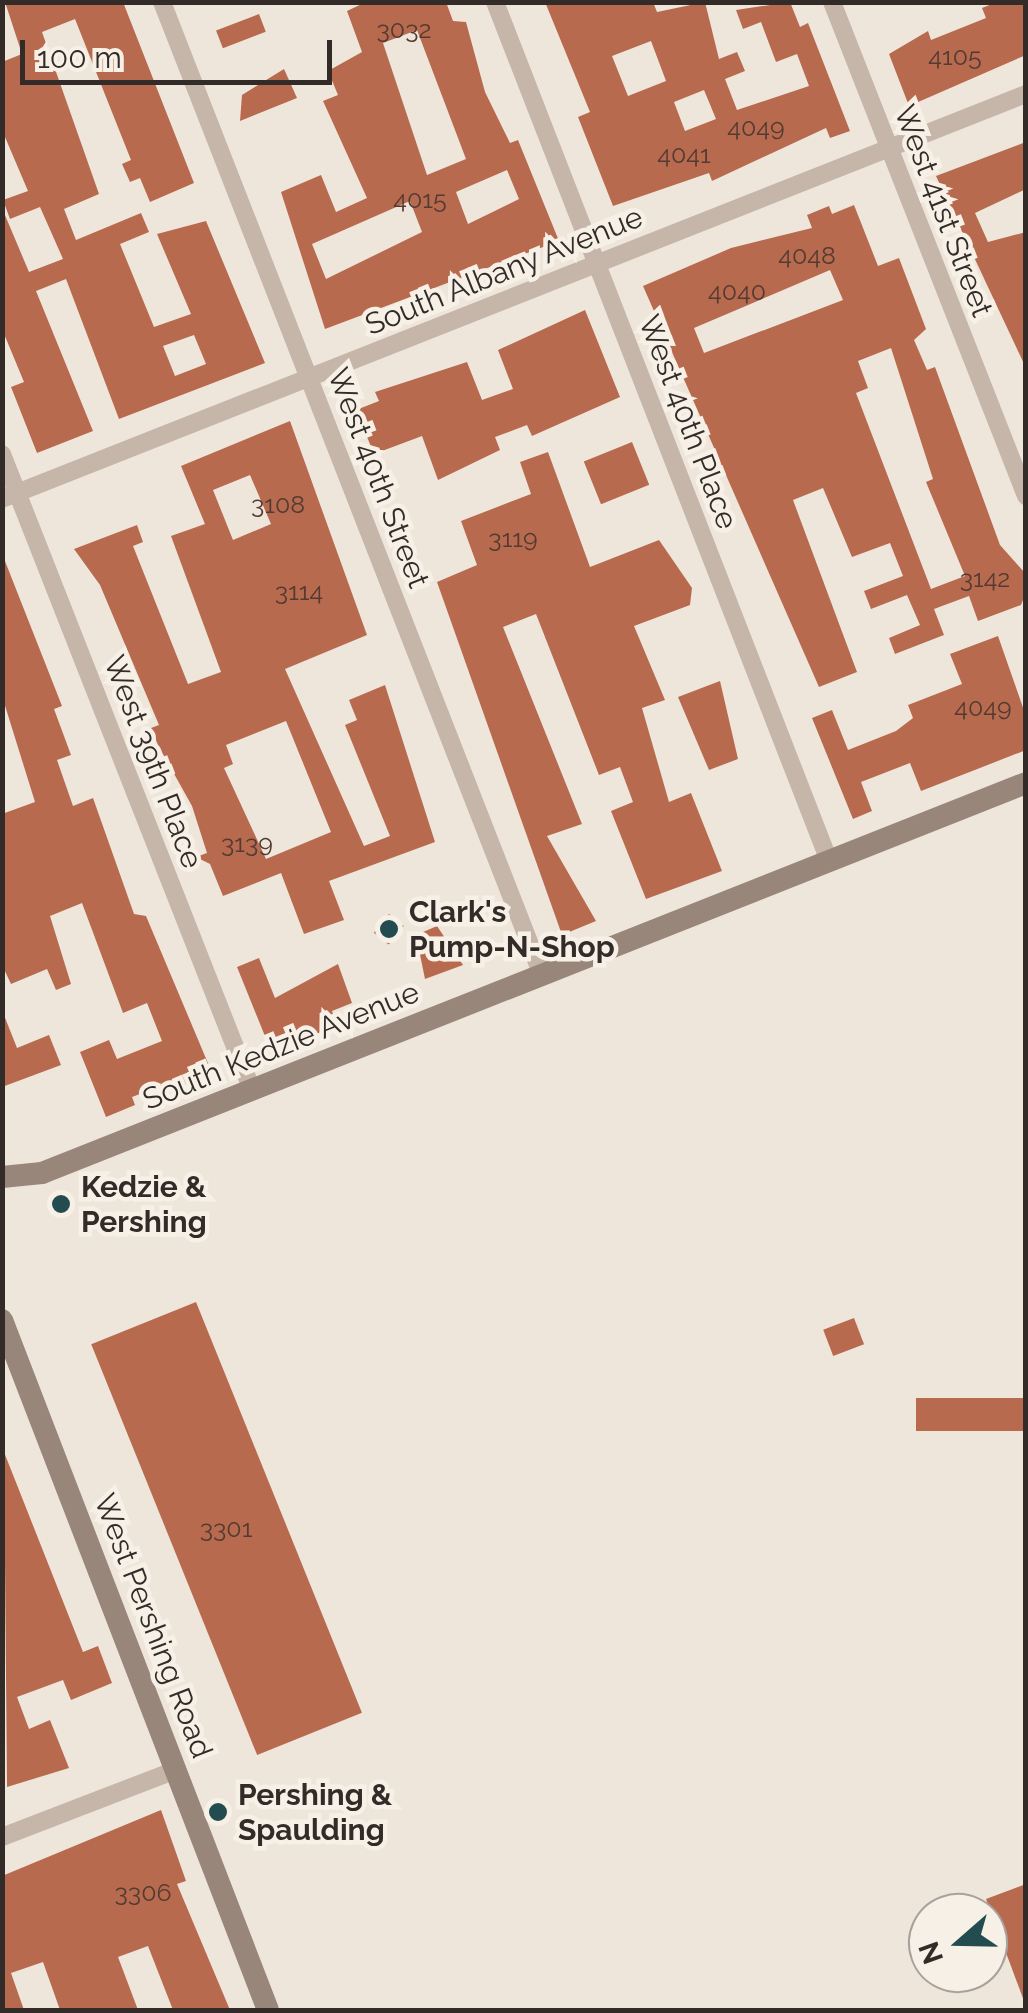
<!DOCTYPE html>
<style>
body{margin:0}
#map{position:relative;width:1028px;height:2013px;overflow:hidden;background:#efe6db;font-family:Raleway,sans-serif}
div>[style]{position:absolute}
[style*='--x']{left:calc(var(--x)*1px);top:calc(var(--y)*1px);width:calc(var(--w)*1px);rotate:calc(var(--a)*1deg)}
.building>*{inset:0;background:#b86a4f;transform-origin:0 0}
.street>*{height:18px;margin:-9px;padding:0 9px;transform-origin:9px;border-radius:9px;background:#c5b6a9}
.secondary>*{height:22px;margin:-11px;padding:0 11px;transform-origin:11px;border-radius:11px;background:#99867a}
.dots>*{width:28px;height:28px;translate:-50% -50%;box-sizing:border-box;border:5px solid #f7f0e7;border-radius:50%}
span{translate:-50% -50%;white-space:nowrap;text-align:center;line-height:1.15;-webkit-text-stroke:9px #f7f0e7;paint-order:stroke}
.number-label{font-size:25px;color:#543b32}
.number-label span{-webkit-text-stroke-width:0}
.street-label{font-size:30px;color:#332b28}
.poi-label{font-size:30px;color:#332b28;font-weight:700}
.left{translate:0 -50%;text-align:left}
.frame{position:absolute;inset:0;border:5px solid #332b28;pointer-events:none}
.north{position:absolute;left:908px;top:1893px;width:100px;height:100px;box-sizing:border-box;background:#f7f0e7;border:2px solid #a9a19b;border-radius:50%;rotate:250deg;font-size:28px;font-weight:700;line-height:40px;text-align:center;color:#332b28}
.north::after{content:'';display:block;margin:auto;width:35px;height:45px;background:#224c50;clip-path:polygon(50% 0,100% 100%,50% 72%,0 100%)}
.scale{position:absolute;left:20px;top:40px;width:312px;height:45px;box-sizing:border-box;border:5px solid #332b28;border-top:0;padding-left:12px;font-size:30px;line-height:35px;white-space:nowrap;color:#332b28;-webkit-text-stroke:8px #f7f0e7;paint-order:stroke}
</style>
<div id="map">
<div class="building">
<div style="clip-path:polygon(evenodd,5px 2px,123px 2px,194px 183px,150px 202px,140px 178px,130px 182px,122px 164px,131px 160px,75px 19px,42px 32px,99px 194px,64px 209px,76px 240px,141px 213px,149px 232px,120px 244px,154px 327px,191px 314px,157px 234px,206px 221px,265px 363px,119px 419px,66px 279px,36px 291px,93px 431px,37px 453px,11px 387px,24px 382px,2px 329px,2px 208px,29px 272px,63px 259px,40px 207px,10px 219px,3px 200px,28px 191px,2px 130px,2px 62px,22px 54px,5px 2px,194px 335px,206px 364px,175px 376px,163px 346px,194px 335px)"></div>
<div style="clip-path:polygon(evenodd,366px 2px,446px 2px,453px 21px,466px 22px,485px 92px,510px 143px,518px 140px,559px 241px,325px 329px,281px 192px,321px 175px,336px 212px,367px 198px,323px 101px,338px 95px,328px 71px,362px 52px,347px 11px,366px 2px,417px 30px,466px 159px,427px 175px,383px 43px,417px 30px,366px 2px,507px 170px,519px 199px,468px 224px,456px 192px,507px 170px,366px 2px,410px 201px,422px 232px,326px 279px,312px 244px,410px 201px)"></div>
<div style="clip-path:polygon(evenodd,545px 2px,653px 2px,657px 12px,705px 2px,719px 59px,737px 52px,745px 71px,725px 79px,737px 110px,809px 86px,797px 54px,776px 62px,761px 22px,743px 29px,736px 10px,790px 2px,800px 27px,808px 23px,850px 131px,830px 138px,826px 128px,712px 181px,709px 173px,613px 206px,578px 117px,590px 112px,545px 2px,651px 41px,666px 81px,628px 96px,612px 56px,651px 41px,545px 2px,704px 90px,716px 119px,685px 131px,674px 102px,704px 90px)"></div>
<div style="clip-path:polygon(997px 2px,1026px 2px,1026px 55px,909px 106px,889px 54px,928px 31px,931px 40px,986px 18px,982px 8px)"></div>
<div style="left:259px;top:14px;width:19px;height:46px;rotate:69deg"></div>
<div style="clip-path:polygon(284px 69px,297px 98px,240px 121px,242px 95px)"></div>
<div style="clip-path:polygon(1026px 142px,1026px 189px,975px 213px,988px 242px,1026px 232px,1025px 366px,936px 176px)"></div>
<div style="clip-path:polygon(evenodd,854px 205px,878px 266px,899px 258px,926px 329px,914px 340px,927px 370px,935px 367px,1000px 545px,1025px 573px,1025px 595px,1021px 605px,978px 621px,969px 596px,934px 609px,944px 635px,895px 654px,889px 638px,920px 625px,907px 595px,871px 609px,864px 591px,903px 576px,890px 543px,852px 557px,823px 488px,793px 500px,857px 672px,819px 687px,643px 286px,731px 248px,812px 228px,807px 215px,829px 206px,832px 214px,854px 205px,830px 270px,843px 300px,704px 353px,694px 328px,830px 270px,854px 205px,891px 348px,933px 479px,926px 482px,965px 576px,931px 589px,856px 393px,868px 388px,858px 361px,891px 348px)"></div>
<div style="clip-path:polygon(585px 310px,620px 397px,532px 436px,527px 425px,495px 437px,500px 450px,438px 480px,422px 436px,374px 454px,356px 410px,379px 401px,375px 392px,467px 362px,482px 400px,513px 389px,498px 350px)"></div>
<div style="clip-path:polygon(evenodd,290px 421px,367px 635px,285px 669px,364px 846px,390px 836px,345px 725px,357px 720px,349px 700px,385px 685px,435px 842px,329px 881px,344px 920px,304px 934px,281px 873px,223px 896px,210px 864px,196px 857px,207px 853px,192px 806px,158px 745px,151px 728px,159px 725px,100px 585px,74px 549px,137px 525px,143px 542px,133px 546px,188px 684px,221px 672px,171px 536px,205px 524px,181px 466px,290px 421px,250px 475px,271px 524px,233px 540px,213px 490px,250px 475px,290px 421px,286px 721px,331px 832px,266px 859px,224px 768px,233px 764px,226px 745px,286px 721px)"></div>
<div style="left:632px;top:442px;width:46px;height:52px;rotate:68deg"></div>
<div style="clip-path:polygon(548px 452px,590px 567px,659px 540px,692px 588px,690px 605px,634px 626px,665px 700px,642px 708px,669px 802px,691px 793px,722px 871px,646px 899px,611px 811px,633px 802px,620px 767px,599px 775px,536px 614px,503px 627px,582px 824px,547px 836px,596px 921px,562px 935px,437px 582px,477px 565px,461px 521px,531px 494px,520px 462px)"></div>
<div style="clip-path:polygon(3px 556px,62px 706px,54px 709px,71px 755px,57px 760px,73px 806px,93px 798px,134px 914px,146px 916px,210px 1068px,181px 1088px,178px 1080px,132px 1097px,135px 1105px,106px 1117px,80px 1052px,109px 1040px,117px 1059px,162px 1041px,147px 1003px,123px 1013px,82px 903px,50px 916px,71px 984px,56px 990px,47px 969px,11px 984px,2px 965px,2px 814px,35px 802px,2px 696px)"></div>
<div style="clip-path:polygon(998px 636px,1026px 716px,1026px 750px,921px 791px,910px 763px,861px 782px,872px 811px,853px 819px,812px 718px,832px 710px,848px 750px,896px 731px,913px 718px,908px 705px,962px 684px,950px 654px)"></div>
<div style="clip-path:polygon(720px 681px,738px 759px,709px 770px,678px 697px)"></div>
<div style="left:389px;top:914px;width:19px;height:24px;rotate:39deg"></div>
<div style="clip-path:polygon(437px 926px,463px 965px,425px 979px,416px 935px)"></div>
<div style="clip-path:polygon(259px 958px,275px 998px,338px 964px,352px 1003px,332px 1011px,337px 1026px,271px 1051px,237px 967px)"></div>
<div style="clip-path:polygon(4px 1015px,17px 1048px,49px 1035px,61px 1065px,2px 1087px)"></div>
<div style="left:196px;top:1302px;width:443px;height:113px;rotate:68deg"></div>
<div style="left:854px;top:1318px;width:28px;height:33px;rotate:69deg"></div>
<div style="left:1026px;top:1398px;width:33px;height:110px;rotate:90deg"></div>
<div style="clip-path:polygon(4px 1452px,83px 1652px,98px 1646px,112px 1683px,71px 1700px,63px 1680px,17px 1697px,29px 1729px,50px 1720px,69px 1768px,7px 1787px)"></div>
<div style="clip-path:polygon(161px 1810px,186px 1881px,177px 1884px,230px 2010px,173px 2010px,148px 1946px,118px 1957px,138px 2010px,60px 2010px,43px 1962px,11px 1973px,24px 2010px,2px 2010px,2px 1876px)"></div>
<div style="clip-path:polygon(1026px 1884px,1026px 2001px,1024px 2001px,986px 1899px)"></div>
</div>
<div class="street">
<div style="--x:162;--y:2;--w:1045;--a:68.67"></div>
<div style="--x:495;--y:2;--w:922;--a:68.75"></div>
<div style="--x:832;--y:2;--w:531;--a:68.56"></div>
<div style="--x:2;--y:454;--w:683;--a:68.54"></div>
<div style="--x:2;--y:499;--w:1101;--a:-21.58"></div>
<div style="--x:2;--y:1837;--w:186;--a:-21.1"></div>
</div>
<div class="secondary">
<div style="--x:2;--y:1177;--w:40;--a:-5.7"></div>
<div style="--x:42;--y:1173;--w:1058;--a:-21.62"></div>
<div style="--x:2;--y:1320;--w:739;--a:68.92"></div>
</div>
<div class="dots">
<div style="left:389px;top:929px;background:#224c50"></div>
<div style="left:61px;top:1204px;background:#224c50"></div>
<div style="left:218px;top:1812px;background:#224c50"></div>
</div>
<div class="number-label">
<span style="left:404px;top:29px">3032</span>
<span style="left:955px;top:56px">4105</span>
<span style="left:756px;top:127px">4049</span>
<span style="left:684px;top:154px">4041</span>
<span style="left:420px;top:199px">4015</span>
<span style="left:807px;top:255px">4048</span>
<span style="left:737px;top:291px">4040</span>
<span style="left:278px;top:504px">3108</span>
<span style="left:513px;top:538px">3119</span>
<span style="left:985px;top:578px">3142</span>
<span style="left:299px;top:591px">3114</span>
<span style="left:983px;top:707px">4049</span>
<span style="left:247px;top:843px">3139</span>
<span style="left:226px;top:1528px">3301</span>
<span style="left:143px;top:1892px">3306</span>
</div>
<div class="street-label">
<span style="left:943px;top:211px;rotate:69deg">West 41st Street</span>
<span style="left:504px;top:271px;rotate:-22deg">South Albany Avenue</span>
<span style="left:688px;top:422px;rotate:69deg">West 40th Place</span>
<span style="left:378px;top:478px;rotate:69deg">West 40th Street</span>
<span style="left:153px;top:762px;rotate:69deg">West 39th Place</span>
<span style="left:281px;top:1046px;rotate:-22deg">South Kedzie Avenue</span>
<span style="left:153px;top:1626px;rotate:69deg">West Pershing Road</span>
</div>
<div class="poi-label">
<span class="left" style="left:409px;top:929px">Clark's<br>Pump-N-Shop</span>
<span class="left" style="left:81px;top:1204px">Kedzie &amp;<br>Pershing</span>
<span class="left" style="left:238px;top:1812px">Pershing &amp;<br>Spaulding</span>
</div>
<div class="frame"></div>
<div class="north">N</div>
<div class="scale">100 m</div>
</div>
